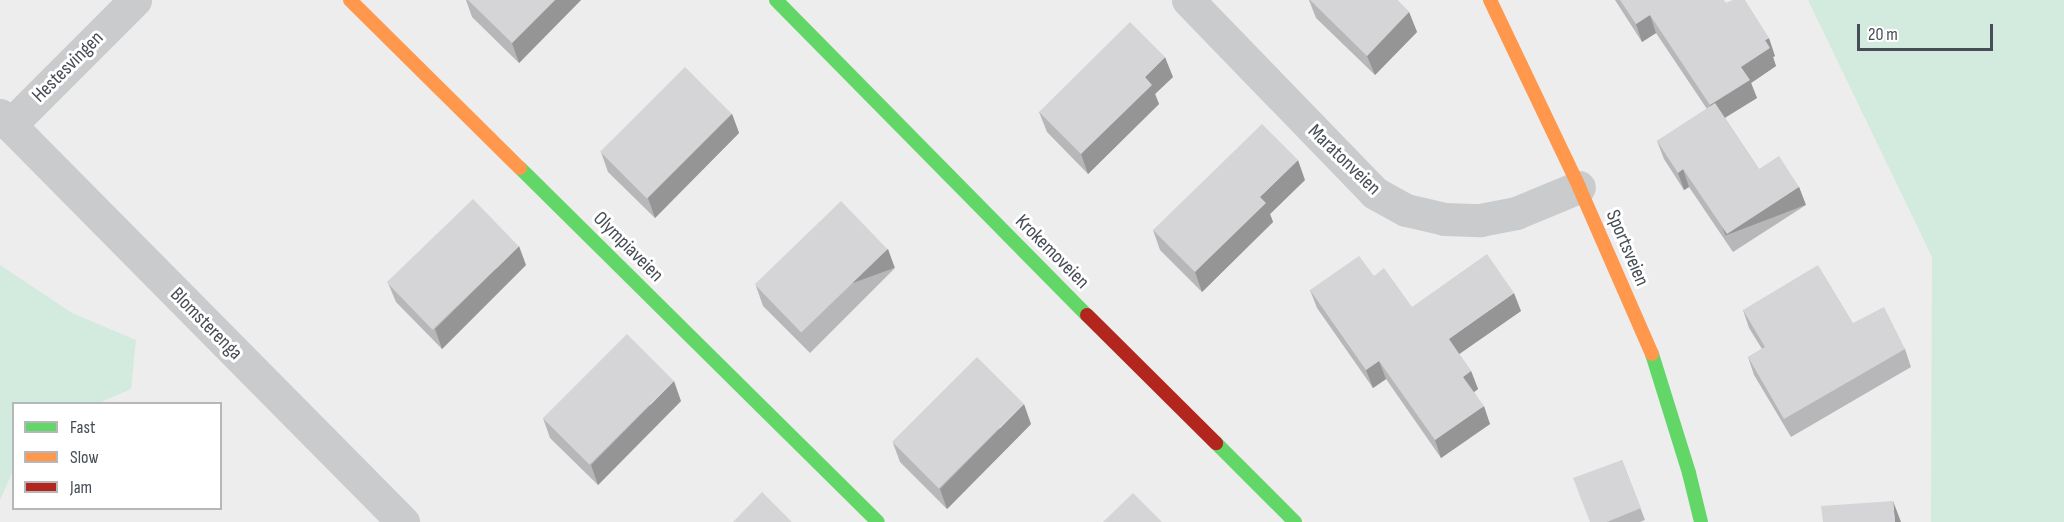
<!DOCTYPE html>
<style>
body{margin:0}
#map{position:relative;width:2064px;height:522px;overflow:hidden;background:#ededed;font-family:"Sofia Sans Condensed",sans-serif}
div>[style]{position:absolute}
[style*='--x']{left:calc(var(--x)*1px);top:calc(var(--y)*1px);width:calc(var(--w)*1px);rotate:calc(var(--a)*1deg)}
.green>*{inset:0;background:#d3eade}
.street>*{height:33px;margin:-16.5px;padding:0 16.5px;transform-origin:16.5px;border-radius:16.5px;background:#c9cbcd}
.fast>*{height:14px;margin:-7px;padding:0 7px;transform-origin:7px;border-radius:7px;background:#63d668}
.slow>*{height:14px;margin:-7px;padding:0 7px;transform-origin:7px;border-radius:7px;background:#ff974d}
.jam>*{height:14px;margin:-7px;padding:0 7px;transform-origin:7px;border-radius:7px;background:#b3261e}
.wall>*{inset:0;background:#b7b7b9}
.shaded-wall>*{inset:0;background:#959596;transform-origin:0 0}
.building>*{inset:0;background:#d5d5d7;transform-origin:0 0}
span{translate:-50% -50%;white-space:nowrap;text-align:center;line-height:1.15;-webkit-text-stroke:6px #fff;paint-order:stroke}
.street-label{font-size:20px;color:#464d56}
.legend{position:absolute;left:12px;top:402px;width:210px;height:108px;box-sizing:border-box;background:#fff;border:2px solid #b5b8bb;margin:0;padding:8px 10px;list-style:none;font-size:18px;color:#464d56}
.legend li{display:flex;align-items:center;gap:12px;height:30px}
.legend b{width:30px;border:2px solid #b5b8bb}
.scale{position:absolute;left:1857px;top:24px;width:136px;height:27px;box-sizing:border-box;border:3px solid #464d56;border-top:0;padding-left:8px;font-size:18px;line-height:21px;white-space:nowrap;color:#464d56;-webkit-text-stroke:4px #fff;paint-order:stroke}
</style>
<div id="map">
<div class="green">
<div style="clip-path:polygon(1808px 0,2064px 0,2064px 522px,1931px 522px,1932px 257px)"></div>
<div style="clip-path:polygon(0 265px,72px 313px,136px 340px,131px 389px,99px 403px,14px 404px,13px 471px,0 500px)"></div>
</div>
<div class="street">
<div style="--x:1188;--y:0;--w:269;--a:45.9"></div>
<div style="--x:1375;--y:193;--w:35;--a:29"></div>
<div style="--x:1406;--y:210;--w:39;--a:13"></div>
<div style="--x:1444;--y:219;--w:36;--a:2"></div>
<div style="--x:1480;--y:220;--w:37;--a:-11"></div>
<div style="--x:1516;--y:213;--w:68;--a:-22.4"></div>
<div style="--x:0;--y:115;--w:14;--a:45"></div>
<div style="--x:10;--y:125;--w:177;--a:-45"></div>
<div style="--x:10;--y:125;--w:559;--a:45.29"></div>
</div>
<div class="fast">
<div style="--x:776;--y:0;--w:443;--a:45.4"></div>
<div style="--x:520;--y:168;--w:503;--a:44.68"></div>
<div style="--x:1652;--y:354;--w:125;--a:72.7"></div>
<div style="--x:1689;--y:473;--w:50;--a:76.2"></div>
<div style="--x:1216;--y:443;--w:112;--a:45"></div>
</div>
<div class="slow">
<div style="--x:350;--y:0;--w:239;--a:44.7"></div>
<div style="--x:1490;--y:0;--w:207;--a:64.5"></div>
<div style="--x:1579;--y:187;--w:182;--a:66.4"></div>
</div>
<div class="jam">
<div style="--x:1087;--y:315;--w:182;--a:44.8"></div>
</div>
<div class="wall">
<div style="clip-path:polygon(466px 0,581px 0,519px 63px,472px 17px)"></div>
<div style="clip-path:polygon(1309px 0,1397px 0,1409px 12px,1417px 32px,1375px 75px,1316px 18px)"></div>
<div style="clip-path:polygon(1615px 0,1723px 0,1775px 56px,1773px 57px,1776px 66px,1751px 83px,1757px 98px,1725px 118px,1759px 169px,1799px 187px,1806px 205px,1733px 252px,1689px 187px,1684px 190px,1664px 159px,1657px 141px,1707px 109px,1656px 33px,1642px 42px)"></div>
<div style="clip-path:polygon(1173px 77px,1155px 94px,1159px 104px,1088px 174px,1047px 132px,1039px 112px)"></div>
<div style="clip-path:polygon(732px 114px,739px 133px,655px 218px,608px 172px,601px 152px)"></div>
<div style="clip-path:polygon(1305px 180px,1270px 214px,1273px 222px,1202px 292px,1160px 250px,1153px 230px)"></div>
<div style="clip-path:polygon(526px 265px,442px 349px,396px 302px,388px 283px)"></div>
<div style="clip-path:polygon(895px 268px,810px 353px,763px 306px,756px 286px)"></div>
<div style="clip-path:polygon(1374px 276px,1412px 307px,1521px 311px,1459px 354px,1471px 371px,1478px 389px,1474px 392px,1490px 424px,1441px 458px,1386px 379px,1373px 388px,1317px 308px,1310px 290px)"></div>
<div style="clip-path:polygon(1743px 310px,1853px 323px,1905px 349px,1911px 367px,1791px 437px,1754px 375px,1748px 357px,1762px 349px,1749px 328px)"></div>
<div style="clip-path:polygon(681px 401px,598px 485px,550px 438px,543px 418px)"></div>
<div style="clip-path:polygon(1031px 424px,947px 509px,900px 462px,893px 443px)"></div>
<div style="clip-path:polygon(1622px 460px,1645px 520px,1640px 522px,1590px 522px)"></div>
</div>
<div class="shaded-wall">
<div style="clip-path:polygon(555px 0,581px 0,519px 63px,512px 43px)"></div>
<div style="clip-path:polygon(1409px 12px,1417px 32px,1375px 75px,1367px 56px)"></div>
<div style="clip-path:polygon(1650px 15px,1656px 33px,1642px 42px,1636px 24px)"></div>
<div style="clip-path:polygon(1769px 38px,1775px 56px,1773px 57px,1776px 66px,1751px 83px,1757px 98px,1716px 123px,1710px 105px,1741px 67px,1765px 40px)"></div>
<div style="clip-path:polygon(1165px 57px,1173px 77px,1155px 94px,1159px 104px,1088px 174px,1081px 154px,1145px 77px)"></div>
<div style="clip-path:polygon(732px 114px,739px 133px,655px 218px,648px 198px)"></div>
<div style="clip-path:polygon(1298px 160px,1305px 180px,1270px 214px,1273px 222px,1202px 292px,1195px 272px,1260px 197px)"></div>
<div style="clip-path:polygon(1683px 169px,1689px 187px,1684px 190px,1678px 173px)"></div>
<div style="left:1799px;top:187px;width:19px;height:86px;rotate:69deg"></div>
<div style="clip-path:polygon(519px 246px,526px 265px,442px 349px,435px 329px)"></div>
<div style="left:888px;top:249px;width:20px;height:120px;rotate:70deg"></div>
<div style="clip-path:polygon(1514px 293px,1521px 311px,1455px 357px,1449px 339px)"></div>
<div style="clip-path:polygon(1379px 361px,1386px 379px,1373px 388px,1366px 370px)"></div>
<div style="clip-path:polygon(1471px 371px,1478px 389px,1470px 395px,1463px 377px)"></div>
<div style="clip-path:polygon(674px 381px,681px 401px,598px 485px,591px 465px)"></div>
<div style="clip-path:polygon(1024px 404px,1031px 424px,947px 509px,940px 489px)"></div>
<div style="clip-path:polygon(1484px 406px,1490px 424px,1441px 458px,1435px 440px)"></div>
<div style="clip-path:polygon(1893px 501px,1901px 522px,1895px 522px)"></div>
</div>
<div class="building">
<div style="clip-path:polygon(468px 0,555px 0,512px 43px)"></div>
<div style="clip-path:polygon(1310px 0,1397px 0,1409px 12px,1367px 56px)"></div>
<div style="clip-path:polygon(1620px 0,1723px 0,1726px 3px,1733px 0,1745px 0,1769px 38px,1765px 40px,1770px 48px,1741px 67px,1750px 80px,1710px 105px,1650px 15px,1636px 24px)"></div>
<div style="clip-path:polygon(1130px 22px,1165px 57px,1145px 77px,1152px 85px,1081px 154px,1039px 112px)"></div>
<div style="left:685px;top:67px;width:66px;height:120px;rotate:45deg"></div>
<div style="clip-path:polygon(1715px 103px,1759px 169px,1779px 156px,1799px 187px,1727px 234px,1683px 169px,1678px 173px,1657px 141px)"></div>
<div style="clip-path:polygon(1262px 124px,1298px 160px,1260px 197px,1266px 203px,1195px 272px,1153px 230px)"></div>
<div style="left:473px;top:199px;width:66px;height:120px;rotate:46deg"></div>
<div style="left:841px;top:201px;width:67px;height:120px;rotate:46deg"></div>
<div style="clip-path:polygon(1487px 254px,1514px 293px,1449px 339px,1471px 371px,1463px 377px,1484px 406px,1435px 440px,1379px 361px,1366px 370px,1310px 290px,1359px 256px,1374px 276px,1384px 268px,1412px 307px)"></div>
<div style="clip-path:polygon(1818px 265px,1853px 323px,1884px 307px,1905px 349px,1784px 419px,1748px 357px,1765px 347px,1743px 310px)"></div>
<div style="left:627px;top:334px;width:66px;height:119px;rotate:45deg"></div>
<div style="left:977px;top:357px;width:66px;height:120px;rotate:45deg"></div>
<div style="clip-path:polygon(1622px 460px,1641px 508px,1607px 522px,1590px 522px,1573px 478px)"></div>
<div style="clip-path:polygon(762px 492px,792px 522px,733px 522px)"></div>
<div style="clip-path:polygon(1133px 493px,1162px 522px,1103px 522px)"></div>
<div style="clip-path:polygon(1893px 501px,1895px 522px,1823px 522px,1821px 506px)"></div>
</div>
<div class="street-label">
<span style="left:68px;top:67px;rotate:-45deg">Hestesvingen</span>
<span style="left:1344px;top:160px;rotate:44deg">Maratonveien</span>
<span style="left:628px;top:247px;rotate:45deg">Olympiaveien</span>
<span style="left:1627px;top:248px;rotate:67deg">Sportsveien</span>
<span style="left:1052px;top:252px;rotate:45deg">Krokemoveien</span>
<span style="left:206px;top:324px;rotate:45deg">Blomsterenga</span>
</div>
<ul class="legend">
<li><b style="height:8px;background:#63d668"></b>Fast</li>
<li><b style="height:8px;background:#ff974d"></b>Slow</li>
<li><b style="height:8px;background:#b3261e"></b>Jam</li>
</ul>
<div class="scale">20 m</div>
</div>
